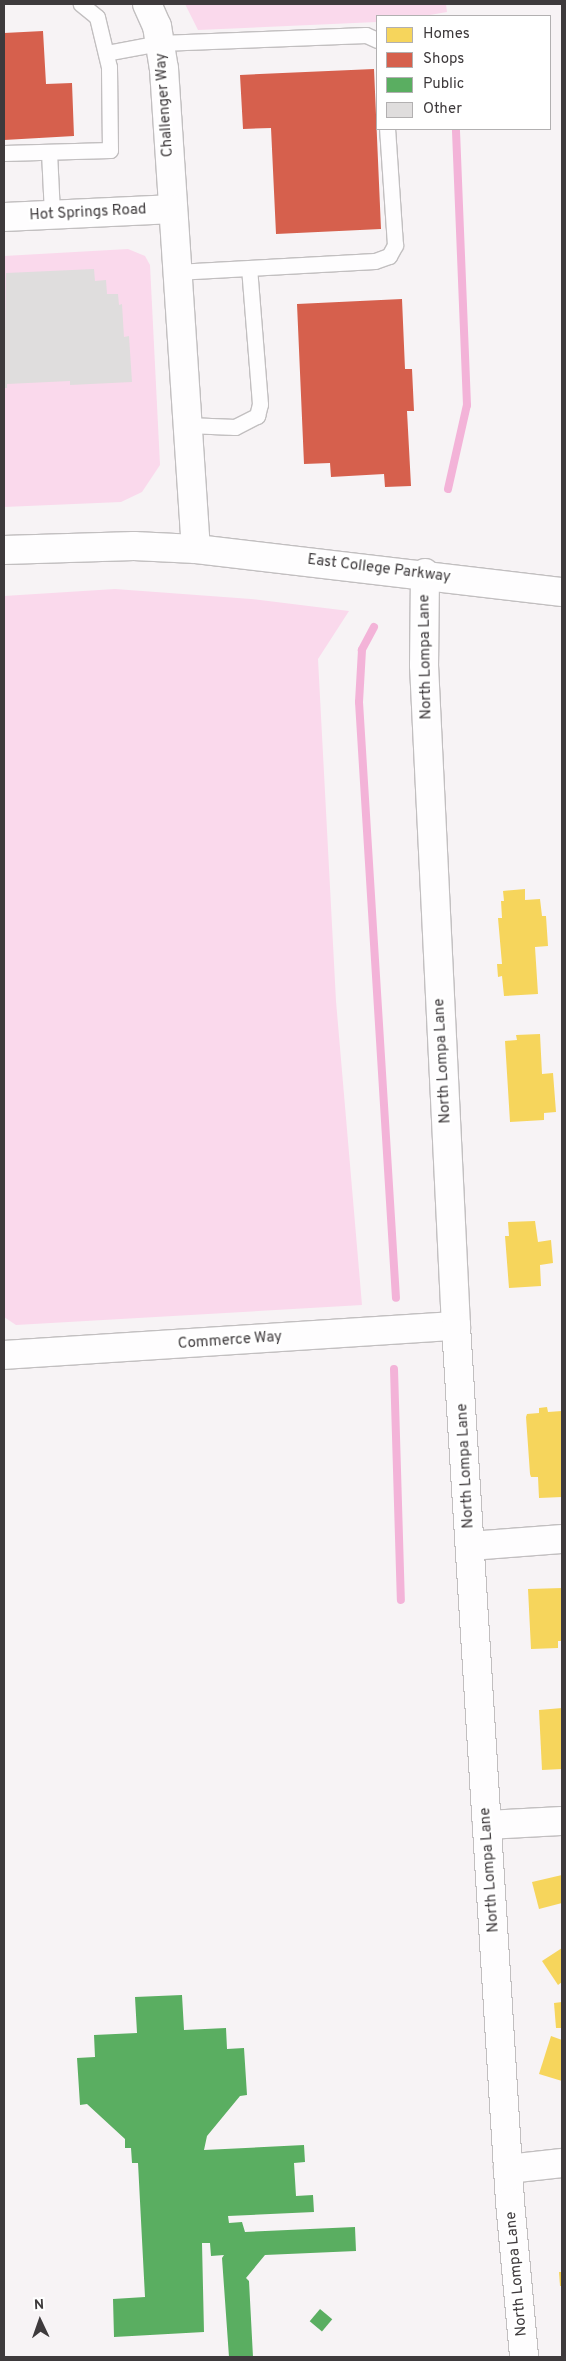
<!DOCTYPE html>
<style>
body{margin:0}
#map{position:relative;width:566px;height:2361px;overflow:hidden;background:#f7f3f5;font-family:Overpass,sans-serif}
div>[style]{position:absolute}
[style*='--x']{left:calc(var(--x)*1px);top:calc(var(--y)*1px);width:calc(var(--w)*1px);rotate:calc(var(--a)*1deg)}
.green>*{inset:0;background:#fad9ec}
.homes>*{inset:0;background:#f6d55c}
.shops>*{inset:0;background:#d6604d}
.public>*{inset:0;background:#5aae61;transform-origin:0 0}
.stream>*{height:8px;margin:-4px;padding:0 4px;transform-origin:4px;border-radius:4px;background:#f3b3d8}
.building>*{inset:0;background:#dfdddd}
.roads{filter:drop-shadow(1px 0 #c2bfc0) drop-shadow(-1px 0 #c2bfc0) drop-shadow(0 1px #c2bfc0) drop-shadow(0 -1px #c2bfc0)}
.lane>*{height:15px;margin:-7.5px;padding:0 7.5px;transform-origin:7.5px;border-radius:7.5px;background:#fefdfe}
.street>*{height:28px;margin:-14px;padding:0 14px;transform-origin:14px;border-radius:14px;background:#fefdfe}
.secondary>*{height:28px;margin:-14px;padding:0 14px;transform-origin:14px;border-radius:14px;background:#fefdfe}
span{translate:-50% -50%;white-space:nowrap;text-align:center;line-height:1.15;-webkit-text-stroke:5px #fff;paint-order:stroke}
.street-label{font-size:15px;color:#3e3a3c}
.frame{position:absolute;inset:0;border:5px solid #3e3a3c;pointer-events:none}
.legend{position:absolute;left:376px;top:15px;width:175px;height:115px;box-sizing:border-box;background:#fff;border:1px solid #b2b0b1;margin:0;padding:6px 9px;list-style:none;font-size:15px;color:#3e3a3c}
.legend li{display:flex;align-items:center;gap:10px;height:25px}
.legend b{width:25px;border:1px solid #b2b0b1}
.north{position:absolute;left:15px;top:2296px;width:50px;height:50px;-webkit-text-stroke:4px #fff;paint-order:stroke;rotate:357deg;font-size:14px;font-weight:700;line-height:20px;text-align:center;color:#3e3a3c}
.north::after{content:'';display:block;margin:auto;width:18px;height:22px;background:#3e3a3c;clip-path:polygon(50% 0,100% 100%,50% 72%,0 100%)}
</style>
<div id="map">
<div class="green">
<div style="clip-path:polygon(185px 4px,446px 4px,447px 12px,424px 16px,377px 16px,377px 22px,198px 30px)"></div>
<div style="clip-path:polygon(128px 249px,145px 256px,150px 265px,160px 465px,142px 492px,121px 502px,4px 507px,4px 256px)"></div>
<div style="clip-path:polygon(115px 589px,251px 599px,349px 611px,318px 659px,336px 1001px,362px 1305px,16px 1325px,4px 1317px,4px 596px)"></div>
</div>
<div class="homes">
<div style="clip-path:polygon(525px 889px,525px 900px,540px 899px,542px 916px,546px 916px,548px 946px,535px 947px,538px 994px,504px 996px,502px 976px,498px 977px,497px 964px,502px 964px,498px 918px,502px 918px,501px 901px,504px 901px,503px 891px)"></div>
<div style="clip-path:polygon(540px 1034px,542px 1074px,553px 1073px,556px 1112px,544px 1113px,544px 1120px,510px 1122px,505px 1041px,517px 1040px,516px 1035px)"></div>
<div style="clip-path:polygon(535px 1221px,538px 1242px,551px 1240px,553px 1263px,540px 1265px,541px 1286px,509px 1288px,505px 1236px,509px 1236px,508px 1222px)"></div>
<div style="clip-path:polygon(547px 1407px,548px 1412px,562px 1411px,562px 1497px,539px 1498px,538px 1477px,531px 1477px,530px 1474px,526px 1417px,527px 1414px,539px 1413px,539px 1408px)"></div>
<div style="clip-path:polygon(562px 1588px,562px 1641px,558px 1641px,558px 1648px,531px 1649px,528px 1589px)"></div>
<div style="clip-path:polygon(562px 1708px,562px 1769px,542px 1770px,539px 1710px)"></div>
<div style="clip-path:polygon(562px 1875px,562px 1903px,539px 1909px,532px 1882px)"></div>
<div style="clip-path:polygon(562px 1948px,562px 1982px,558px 1985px,542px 1961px)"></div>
<div style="clip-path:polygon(562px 2002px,562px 2028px,556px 2028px,554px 2003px)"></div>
<div style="clip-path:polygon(551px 2036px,562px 2040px,562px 2081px,539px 2074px)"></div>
<div style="clip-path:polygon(559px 2272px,562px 2272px,562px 2286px,560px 2286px)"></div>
</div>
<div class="shops">
<div style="clip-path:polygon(43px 31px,46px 84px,72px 83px,74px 136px,4px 140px,4px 33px)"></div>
<div style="clip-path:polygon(374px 69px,381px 229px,276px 234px,271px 128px,243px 129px,240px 75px)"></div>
<div style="clip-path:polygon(402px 299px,405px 369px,412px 369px,414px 411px,407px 411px,411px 486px,385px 487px,384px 474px,331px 477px,330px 463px,304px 464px,297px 304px)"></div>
</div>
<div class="public">
<div style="clip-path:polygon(182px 1995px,184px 2030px,226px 2028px,227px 2049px,244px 2048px,247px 2095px,240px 2096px,207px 2136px,204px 2150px,304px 2145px,305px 2162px,294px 2163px,296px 2196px,313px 2195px,314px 2212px,228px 2216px,229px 2223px,242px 2222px,245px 2232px,355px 2227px,356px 2251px,265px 2255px,246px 2278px,249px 2281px,253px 2357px,229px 2357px,222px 2258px,224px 2255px,211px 2256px,210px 2243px,202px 2243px,204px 2332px,114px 2337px,113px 2299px,145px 2297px,138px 2163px,132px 2163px,131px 2148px,125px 2148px,125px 2139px,87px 2104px,80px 2105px,77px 2058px,95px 2057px,94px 2035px,137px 2033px,135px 1997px)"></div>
<div style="left:320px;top:2309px;width:16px;height:16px;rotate:40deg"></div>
</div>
<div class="stream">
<div style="--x:448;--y:489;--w:86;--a:-77.3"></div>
<div style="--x:467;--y:405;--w:276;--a:-92.3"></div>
<div style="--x:374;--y:627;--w:26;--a:118"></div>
<div style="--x:362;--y:650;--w:52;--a:93.3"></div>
<div style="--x:359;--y:702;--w:597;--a:86.45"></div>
<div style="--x:394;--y:1369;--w:231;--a:88.3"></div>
</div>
<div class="building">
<div style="clip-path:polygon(94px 269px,95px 281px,106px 280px,107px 294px,118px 294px,119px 305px,122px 304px,124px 337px,129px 336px,132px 382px,70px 385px,70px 381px,7px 384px,7px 388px,4px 388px,6px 273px)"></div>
</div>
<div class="roads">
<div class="lane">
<div style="--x:106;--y:53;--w:55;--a:-10.5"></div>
<div style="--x:160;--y:43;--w:206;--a:-2.2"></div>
<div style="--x:366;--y:35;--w:12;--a:24"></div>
<div style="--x:49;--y:152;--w:62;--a:87.2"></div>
<div style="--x:4;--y:153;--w:106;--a:-1.6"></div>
<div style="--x:110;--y:150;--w:83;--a:-90.7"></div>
<div style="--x:109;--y:67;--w:51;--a:-103.5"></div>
<div style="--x:97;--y:17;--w:21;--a:-141"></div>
<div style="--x:176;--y:272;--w:199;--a:-3.2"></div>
<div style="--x:375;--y:261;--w:15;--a:-20"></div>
<div style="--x:389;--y:256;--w:13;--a:-61"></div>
<div style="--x:395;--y:245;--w:116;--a:-93.9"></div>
<div style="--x:187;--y:425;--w:48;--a:2.4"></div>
<div style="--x:235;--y:427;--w:25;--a:-27"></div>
<div style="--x:257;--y:416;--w:12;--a:-76"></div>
<div style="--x:260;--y:404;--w:136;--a:-94.6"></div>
</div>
<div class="street">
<div style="--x:147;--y:4;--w:24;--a:66"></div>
<div style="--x:157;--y:26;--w:44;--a:80.8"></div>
<div style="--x:164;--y:69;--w:481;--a:86.2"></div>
<div style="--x:4;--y:217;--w:167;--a:-2.7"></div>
<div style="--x:4;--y:1355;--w:453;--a:-3.7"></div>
<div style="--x:471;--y:1546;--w:91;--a:-4.4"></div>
<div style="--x:487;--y:1825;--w:75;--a:-3.1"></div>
<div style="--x:508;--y:2169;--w:54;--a:-6.3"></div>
</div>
<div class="secondary">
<div style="--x:4;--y:550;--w:130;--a:-1.8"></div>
<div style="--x:134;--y:546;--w:62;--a:2.8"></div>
<div style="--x:196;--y:549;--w:369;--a:6.7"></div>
<div style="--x:425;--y:573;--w:92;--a:90.6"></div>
<div style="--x:424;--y:665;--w:662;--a:87.23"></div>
<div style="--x:456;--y:1326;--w:878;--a:86.47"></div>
<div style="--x:510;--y:2202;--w:156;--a:84.8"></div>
</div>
</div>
<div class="street-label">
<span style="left:165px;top:105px;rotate:-94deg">Challenger Way</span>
<span style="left:88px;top:213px;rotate:-3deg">Hot Springs Road</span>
<span style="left:379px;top:569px;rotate:7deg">East College Parkway</span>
<span style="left:426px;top:657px;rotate:-91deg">North Lompa Lane</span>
<span style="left:443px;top:1061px;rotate:-93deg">North Lompa Lane</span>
<span style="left:230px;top:1341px;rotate:-4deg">Commerce Way</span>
<span style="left:466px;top:1466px;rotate:-93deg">North Lompa Lane</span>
<span style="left:490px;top:1870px;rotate:-94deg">North Lompa Lane</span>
<span style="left:517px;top:2274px;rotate:-95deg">North Lompa Lane</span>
</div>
<div class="frame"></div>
<ul class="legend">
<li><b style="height:14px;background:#f6d55c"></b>Homes</li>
<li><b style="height:14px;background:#d6604d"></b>Shops</li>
<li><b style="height:14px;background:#5aae61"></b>Public</li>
<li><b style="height:14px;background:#dfdddd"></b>Other</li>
</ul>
<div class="north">N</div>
</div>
